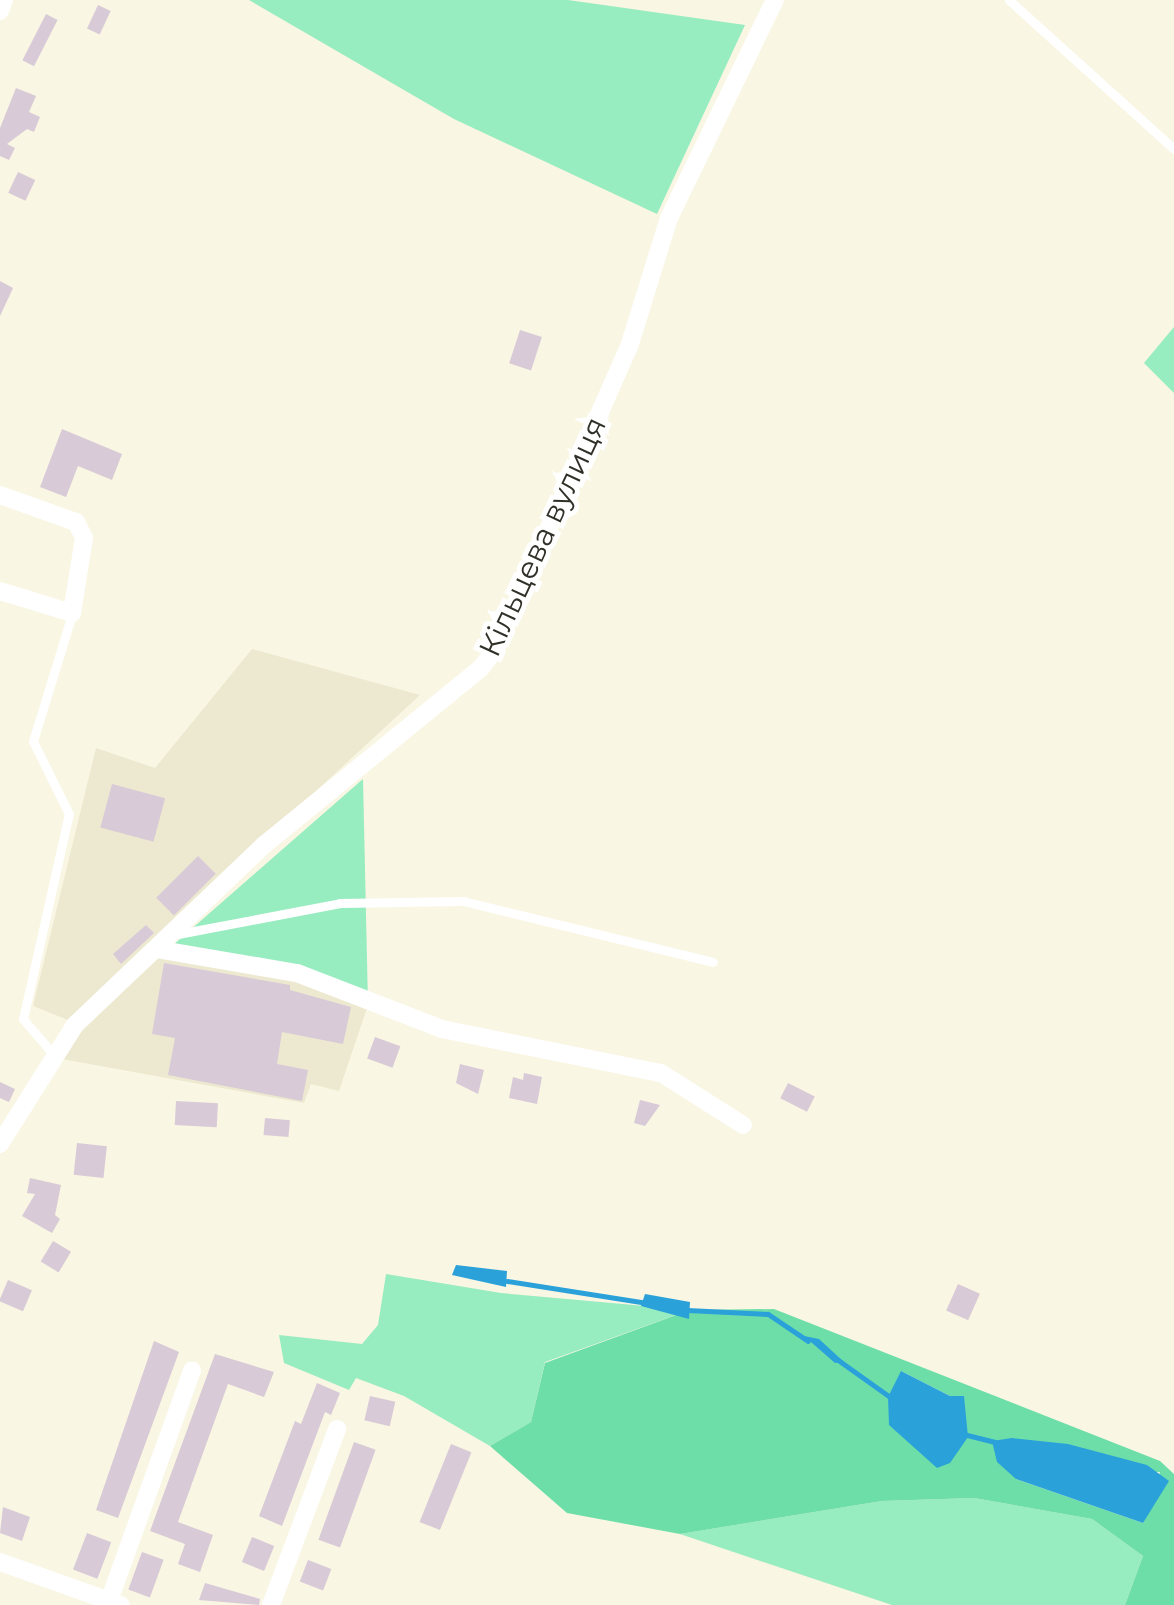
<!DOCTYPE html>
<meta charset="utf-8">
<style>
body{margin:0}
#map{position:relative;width:1174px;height:1605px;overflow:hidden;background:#f9f6e3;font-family:Montserrat,sans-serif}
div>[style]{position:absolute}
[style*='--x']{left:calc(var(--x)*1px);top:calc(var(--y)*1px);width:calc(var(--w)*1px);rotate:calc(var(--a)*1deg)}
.built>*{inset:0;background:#ede9d0}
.green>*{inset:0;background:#97ecc0}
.forest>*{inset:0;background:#6edea9}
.water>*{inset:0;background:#2ba1da}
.stream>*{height:5px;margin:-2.5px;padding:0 2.5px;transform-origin:2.5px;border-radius:2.5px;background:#2ba1da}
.building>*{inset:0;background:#d9cad7;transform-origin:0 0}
.service>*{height:9px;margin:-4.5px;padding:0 4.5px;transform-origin:4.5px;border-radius:4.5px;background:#fff}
.minor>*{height:18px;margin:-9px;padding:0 9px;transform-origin:9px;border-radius:9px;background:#fff}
span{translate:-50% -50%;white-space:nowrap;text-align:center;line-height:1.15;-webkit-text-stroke:10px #fff;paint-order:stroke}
.street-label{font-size:30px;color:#302f28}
</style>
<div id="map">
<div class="built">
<div style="clip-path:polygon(252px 649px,420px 695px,68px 1020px,33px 1006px,96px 748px,155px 768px)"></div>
<div style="clip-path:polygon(164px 953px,296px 976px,368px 1005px,339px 1091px,311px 1084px,304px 1103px,62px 1059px,82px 1030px)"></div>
</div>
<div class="green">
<div style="clip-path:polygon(249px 0,568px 0,745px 25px,657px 214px,454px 119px)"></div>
<div style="clip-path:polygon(1174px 327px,1174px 393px,1144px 363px)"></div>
<div style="clip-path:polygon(363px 779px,368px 1005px,296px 976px,164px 953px)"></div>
<div style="clip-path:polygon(386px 1274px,501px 1293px,690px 1310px,545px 1362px,531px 1422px,490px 1446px,404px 1396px,356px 1378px,349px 1390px,284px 1363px,279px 1335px,362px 1344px,378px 1325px)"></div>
<div style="clip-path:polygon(974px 1498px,1092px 1519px,1143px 1556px,1125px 1605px,892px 1605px,680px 1534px,882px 1501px)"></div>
</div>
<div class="forest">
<div style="clip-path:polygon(evenodd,774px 1309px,1160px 1461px,1174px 1474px,1174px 1605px,1125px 1605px,1143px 1556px,1092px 1519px,974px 1498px,882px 1501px,680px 1534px,567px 1513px,490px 1446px,531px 1422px,545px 1363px,690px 1310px,774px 1309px,901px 1371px,950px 1396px,968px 1437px,901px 1371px,774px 1309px,1160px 1472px,1143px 1523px,1016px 1479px,1160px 1472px)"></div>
</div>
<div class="water">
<div style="clip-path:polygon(456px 1265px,507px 1271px,506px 1287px,452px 1275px)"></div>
<div style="clip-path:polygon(645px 1294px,690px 1302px,689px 1319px,641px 1306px)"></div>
<div style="clip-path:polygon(804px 1336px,819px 1339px,844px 1362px,835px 1363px)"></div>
<div style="clip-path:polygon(901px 1371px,950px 1396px,964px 1396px,968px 1437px,950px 1463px,937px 1468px,889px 1425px,888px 1397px)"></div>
<div style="clip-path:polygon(1012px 1438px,1068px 1444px,1147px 1465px,1169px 1481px,1143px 1523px,1016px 1479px,997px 1462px,992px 1441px)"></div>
</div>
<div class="stream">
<div style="--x:507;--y:1281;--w:142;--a:8.9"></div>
<div style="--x:687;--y:1310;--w:81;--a:2.8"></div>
<div style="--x:768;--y:1314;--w:48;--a:34"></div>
<div style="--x:838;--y:1360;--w:69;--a:35.5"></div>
<div style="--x:963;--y:1434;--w:33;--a:14"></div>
</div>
<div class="building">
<div style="left:98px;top:5px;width:14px;height:26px;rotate:25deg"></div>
<div style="left:46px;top:14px;width:13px;height:52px;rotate:27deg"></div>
<div style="clip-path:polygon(16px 88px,36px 96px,29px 112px,40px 117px,34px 132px,27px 129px,7px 144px,15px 148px,9px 160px,0 156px,0 128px)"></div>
<div style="left:18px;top:172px;width:19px;height:23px;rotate:25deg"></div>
<div style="clip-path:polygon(0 281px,13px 288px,0 316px)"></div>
<div style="left:520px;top:330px;width:23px;height:35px;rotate:18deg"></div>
<div style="clip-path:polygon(62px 429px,122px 454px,112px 480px,78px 466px,66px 497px,40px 487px)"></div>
<div style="left:112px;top:784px;width:55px;height:45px;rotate:15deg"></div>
<div style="left:198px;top:856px;width:25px;height:59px;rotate:45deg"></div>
<div style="clip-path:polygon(146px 925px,154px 933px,121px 964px,113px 954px)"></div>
<div style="clip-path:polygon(164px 963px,290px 985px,290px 990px,351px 1007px,343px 1044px,282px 1032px,277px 1064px,308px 1070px,302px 1101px,168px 1075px,175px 1038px,152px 1034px)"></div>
<div style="left:375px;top:1037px;width:27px;height:23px;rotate:20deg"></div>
<div style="clip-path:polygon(460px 1064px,484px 1070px,478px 1094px,456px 1083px)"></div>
<div style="clip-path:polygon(524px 1073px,542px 1077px,537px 1104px,509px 1098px,513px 1077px,523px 1080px)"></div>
<div style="clip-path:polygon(0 1082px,15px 1089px,9px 1102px,0 1098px)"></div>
<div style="left:788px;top:1083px;width:30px;height:17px;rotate:27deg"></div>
<div style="clip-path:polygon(640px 1100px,660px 1105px,645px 1126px,634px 1123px)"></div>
<div style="left:176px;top:1101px;width:42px;height:24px;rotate:3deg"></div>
<div style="left:265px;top:1118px;width:25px;height:17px;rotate:5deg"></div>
<div style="left:77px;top:1143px;width:30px;height:32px;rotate:6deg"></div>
<div style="clip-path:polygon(30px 1178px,61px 1185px,55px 1215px,60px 1219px,52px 1233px,22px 1216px,35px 1194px,27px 1193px)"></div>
<div style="left:53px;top:1241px;width:21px;height:24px;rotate:31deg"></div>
<div style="left:8px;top:1280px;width:26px;height:23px;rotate:23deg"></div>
<div style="left:958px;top:1284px;width:24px;height:29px;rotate:24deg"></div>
<div style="clip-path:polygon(154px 1341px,179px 1352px,118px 1518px,96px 1510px)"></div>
<div style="clip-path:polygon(215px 1354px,274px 1372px,264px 1397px,228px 1384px,178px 1522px,213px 1535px,200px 1572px,178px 1564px,185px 1544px,150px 1531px)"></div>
<div style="clip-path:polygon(317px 1383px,340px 1393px,331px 1415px,325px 1412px,282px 1526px,259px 1516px,295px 1421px,301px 1424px)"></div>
<div style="left:370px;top:1396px;width:26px;height:25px;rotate:13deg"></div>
<div style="left:354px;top:1442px;width:23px;height:104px;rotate:20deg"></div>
<div style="left:451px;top:1444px;width:22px;height:84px;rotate:22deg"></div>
<div style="clip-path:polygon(3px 1507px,30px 1517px,22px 1541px,0 1533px)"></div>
<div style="left:87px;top:1533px;width:26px;height:39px;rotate:21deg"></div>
<div style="left:252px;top:1537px;width:24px;height:27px;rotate:22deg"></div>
<div style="left:142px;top:1552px;width:23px;height:40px;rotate:20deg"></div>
<div style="left:308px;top:1560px;width:25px;height:23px;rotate:21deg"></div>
<div style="clip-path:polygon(205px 1583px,260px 1599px,259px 1605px,199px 1600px)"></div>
</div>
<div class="service">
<div style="--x:1009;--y:0;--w:222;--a:42.1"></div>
<div style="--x:178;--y:934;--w:165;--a:-10.8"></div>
<div style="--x:340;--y:903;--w:123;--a:-0.9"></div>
<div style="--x:463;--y:901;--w:257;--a:13.7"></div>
<div style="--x:54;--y:1055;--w:48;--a:-130.7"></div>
<div style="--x:23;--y:1019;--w:210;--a:-77.4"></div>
<div style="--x:69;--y:814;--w:81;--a:-116.3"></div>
<div style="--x:33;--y:741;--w:133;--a:-72.9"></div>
</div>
<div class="minor">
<div style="--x:0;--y:11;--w:12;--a:-70"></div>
<div style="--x:0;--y:495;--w:81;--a:19.6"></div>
<div style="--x:76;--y:522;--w:18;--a:63"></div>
<div style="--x:84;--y:538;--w:76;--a:99.1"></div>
<div style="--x:72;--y:613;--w:75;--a:-163"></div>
<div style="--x:156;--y:949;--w:143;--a:9.7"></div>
<div style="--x:297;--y:973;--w:155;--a:21.1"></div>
<div style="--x:442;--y:1029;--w:223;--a:11.4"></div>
<div style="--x:661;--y:1073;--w:97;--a:32.4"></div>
<div style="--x:0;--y:1144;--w:141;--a:-57.8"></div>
<div style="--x:75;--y:1025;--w:261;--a:-43.6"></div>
<div style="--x:264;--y:845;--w:280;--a:-39.2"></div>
<div style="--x:481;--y:668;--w:25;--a:-53"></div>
<div style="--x:496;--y:648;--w:329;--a:-66.2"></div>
<div style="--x:629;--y:347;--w:135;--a:-72.8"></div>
<div style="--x:669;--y:218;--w:242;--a:-64.1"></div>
<div style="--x:0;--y:1562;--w:128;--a:19.6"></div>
<div style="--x:109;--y:1601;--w:245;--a:-70.2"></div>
<div style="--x:271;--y:1605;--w:188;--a:-69.4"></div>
</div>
<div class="street-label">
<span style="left:543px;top:537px;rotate:-65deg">Кільцева вулиця</span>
</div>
</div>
